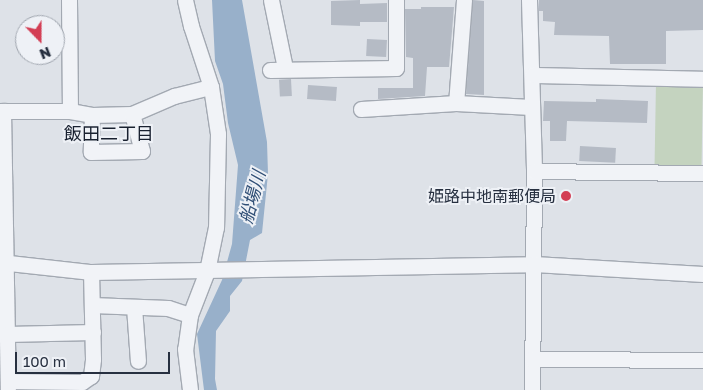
<!DOCTYPE html>
<meta charset="utf-8">
<style>
body{margin:0}
#map{position:relative;width:703px;height:390px;overflow:hidden;background:#dee2e8;font-family:"Golos Text","Noto Sans JP",sans-serif}
div>[style]{position:absolute}
[style*='--x']{left:calc(var(--x)*1px);top:calc(var(--y)*1px);width:calc(var(--w)*1px);rotate:calc(var(--a)*1deg)}
.green>*{inset:0;background:#c4d3bf;transform-origin:0 0}
.water>*{inset:0;background:#98b0ca}
.building>*{inset:0;background:#b5bbc5;transform-origin:0 0}
.roads{filter:drop-shadow(1px 0 #a3a9b2) drop-shadow(-1px 0 #a3a9b2) drop-shadow(0 1px #a3a9b2) drop-shadow(0 -1px #a3a9b2)}
.minor>*{height:15px;margin:-7.5px;padding:0 7.5px;transform-origin:7.5px;border-radius:7.5px;background:#f1f3f7}
.dots>*{width:14px;height:14px;translate:-50% -50%;box-sizing:border-box;border:2px solid #eef1f6;border-radius:50%}
span{translate:-50% -50%;white-space:nowrap;text-align:center;line-height:1.15;-webkit-text-stroke:4px #eef1f6;paint-order:stroke}
.poi-label{font-size:16px;color:#273040}
.right{translate:-100% -50%;text-align:right}
.neighbourhood-label{font-size:18px;color:#192130}
.water-label{font-size:18px;color:#2f4e75;font-style:italic}
.north{position:absolute;left:15px;top:15px;width:50px;height:50px;box-sizing:border-box;background:#eef1f6;border:1px solid #9ea4ad;border-radius:50%;rotate:158deg;font-size:14px;font-weight:700;line-height:20px;text-align:center;color:#273040}
.north::after{content:'';display:block;margin:auto;width:18px;height:22px;background:#d33e54;clip-path:polygon(50% 0,100% 100%,50% 72%,0 100%)}
.scale{position:absolute;left:15px;top:352px;width:155px;height:22px;box-sizing:border-box;border:2px solid #273040;border-top:0;padding-left:6px;font-size:15px;line-height:18px;white-space:nowrap;color:#273040;-webkit-text-stroke:4px #eef1f6;paint-order:stroke}
</style>
<div id="map">
<div class="green">
<div style="left:656px;top:82px;width:47px;height:86px;rotate:1deg"></div>
</div>
<div class="water">
<div style="clip-path:polygon(212px 0,242px 0,267px 142px,268px 174px,262px 233px,250px 240px,242px 281px,230px 296px,230px 311px,216px 331px,215px 379px,217px 390px,204px 390px,197px 334px,222px 280px,232px 244px,238px 165px,228px 123px,223px 84px,215px 61px)"></div>
</div>
<div class="building">
<div style="clip-path:polygon(360px 0,360px 4px,387px 3px,387px 22px,360px 22px,360px 26px,331px 25px,331px 1px)"></div>
<div style="clip-path:polygon(473px 0,484px 1px,484px 95px,466px 94px)"></div>
<div style="clip-path:polygon(539px 0,703px 0,703px 30px,666px 31px,666px 64px,610px 64px,609px 36px,554px 35px,555px 22px,543px 21px,543px 11px,539px 11px)"></div>
<div style="clip-path:polygon(421px 7px,454px 7px,449px 67px,427px 67px,425px 96px,378px 99px,378px 88px,413px 88px,413px 58px,406px 57px,405px 9px,421px 9px)"></div>
<div style="left:367px;top:39px;width:20px;height:17px;rotate:3deg"></div>
<div style="left:291px;top:79px;width:17px;height:12px;rotate:87deg"></div>
<div style="left:308px;top:85px;width:29px;height:14px;rotate:4deg"></div>
<div style="clip-path:polygon(596px 99px,648px 101px,647px 123px,567px 121px,566px 141px,550px 141px,550px 121px,543px 121px,544px 101px,596px 102px)"></div>
<div style="left:580px;top:146px;width:36px;height:15px;rotate:3deg"></div>
</div>
<div class="roads">
<div class="minor">
<div style="--x:69;--y:0;--w:111;--a:89.5"></div>
<div style="--x:185;--y:0;--w:27;--a:77"></div>
<div style="--x:191;--y:26;--w:64;--a:71.8"></div>
<div style="--x:211;--y:87;--w:48;--a:81.5"></div>
<div style="--x:218;--y:134;--w:93;--a:91.2"></div>
<div style="--x:216;--y:227;--w:45;--a:101.6"></div>
<div style="--x:207;--y:271;--w:47;--a:111.1"></div>
<div style="--x:190;--y:315;--w:34;--a:98"></div>
<div style="--x:185;--y:349;--w:41;--a:83"></div>
<div style="--x:271;--y:0;--w:69;--a:78.4"></div>
<div style="--x:464;--y:0;--w:103;--a:94.4"></div>
<div style="--x:456;--y:103;--w:75;--a:3.1"></div>
<div style="--x:529;--y:0;--w:171;--a:88.3"></div>
<div style="--x:534;--y:171;--w:219;--a:90.5"></div>
<div style="--x:270;--y:70;--w:126;--a:-0.9"></div>
<div style="--x:396;--y:68;--w:68;--a:-90"></div>
<div style="--x:532;--y:75;--w:171;--a:1.3"></div>
<div style="--x:361;--y:109;--w:95;--a:-3.6"></div>
<div style="--x:0;--y:111;--w:70;--a:0"></div>
<div style="--x:70;--y:111;--w:22;--a:10"></div>
<div style="--x:92;--y:115;--w:40;--a:-1.4"></div>
<div style="--x:132;--y:114;--w:46;--a:-23.2"></div>
<div style="--x:174;--y:96;--w:38;--a:-14"></div>
<div style="--x:3;--y:111;--w:279;--a:89"></div>
<div style="--x:92;--y:115;--w:37;--a:92"></div>
<div style="--x:91;--y:152;--w:51;--a:-1.1"></div>
<div style="--x:142;--y:151;--w:38;--a:-105"></div>
<div style="--x:534;--y:171;--w:169;--a:0.7"></div>
<div style="--x:0;--y:262;--w:92;--a:6.3"></div>
<div style="--x:91;--y:272;--w:443;--a:-1"></div>
<div style="--x:534;--y:264;--w:169;--a:3.4"></div>
<div style="--x:92;--y:305;--w:76;--a:2.3"></div>
<div style="--x:168;--y:308;--w:23;--a:18"></div>
<div style="--x:134;--y:307;--w:54;--a:85.8"></div>
<div style="--x:7;--y:334;--w:86;--a:-1.3"></div>
<div style="--x:532;--y:359;--w:171;--a:0.3"></div>
<div style="--x:8;--y:381;--w:74;--a:0.8"></div>
<div style="--x:82;--y:382;--w:11;--a:-34"></div>
<div style="--x:91;--y:376;--w:17;--a:-83"></div>
<div style="--x:93;--y:359;--w:87;--a:-91.3"></div>
</div>
</div>
<div class="dots">
<div style="left:566px;top:196px;background:#d33e54"></div>
</div>
<div class="poi-label">
<span class="right" style="left:556px;top:196px">姫路中地南郵便局</span>
</div>
<div class="neighbourhood-label">
<span style="left:109px;top:133px">飯田二丁目</span>
</div>
<div class="water-label">
<span style="left:252px;top:197px;rotate:-75deg">船場川</span>
</div>
<div class="north">N</div>
<div class="scale">100 m</div>
</div>
